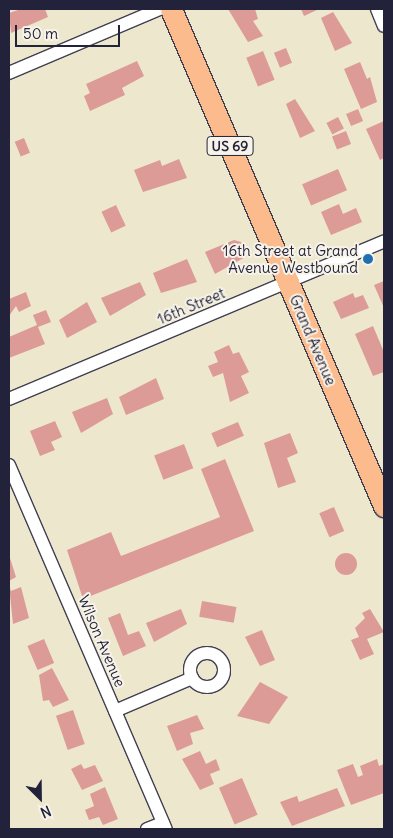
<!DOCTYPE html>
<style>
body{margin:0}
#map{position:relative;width:393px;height:838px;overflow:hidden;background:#ede7cd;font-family:Delius,sans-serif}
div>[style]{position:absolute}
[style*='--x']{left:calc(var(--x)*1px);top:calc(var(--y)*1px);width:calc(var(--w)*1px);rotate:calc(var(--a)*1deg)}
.building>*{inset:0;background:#dd9b98;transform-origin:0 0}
.round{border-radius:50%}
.roads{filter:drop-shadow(1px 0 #404051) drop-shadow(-1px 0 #404051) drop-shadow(0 1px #404051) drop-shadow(0 -1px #404051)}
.minor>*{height:12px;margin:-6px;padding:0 6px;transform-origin:6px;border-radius:6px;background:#fff}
.minor>.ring{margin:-6px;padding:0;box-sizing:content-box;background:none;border:12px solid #fff;border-radius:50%}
.primary>*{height:21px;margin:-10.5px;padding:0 10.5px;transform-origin:10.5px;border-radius:10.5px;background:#fbbb8d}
.dots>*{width:14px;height:14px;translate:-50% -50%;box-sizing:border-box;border:2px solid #f7f3e8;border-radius:50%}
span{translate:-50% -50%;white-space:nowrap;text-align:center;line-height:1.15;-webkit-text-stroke:4px #f7f3e8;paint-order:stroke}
.shield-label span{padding:1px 4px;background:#f7f3e8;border:1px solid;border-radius:4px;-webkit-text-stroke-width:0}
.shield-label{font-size:14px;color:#22223b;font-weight:700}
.poi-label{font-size:15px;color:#22223b}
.right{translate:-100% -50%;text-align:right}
.street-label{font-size:15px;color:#22223b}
.frame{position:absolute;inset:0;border:10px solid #22223b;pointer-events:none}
.north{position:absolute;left:15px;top:773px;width:50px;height:50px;-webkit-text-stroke:4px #f7f3e8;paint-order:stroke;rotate:157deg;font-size:14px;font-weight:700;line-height:20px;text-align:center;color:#22223b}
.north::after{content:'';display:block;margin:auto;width:18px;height:22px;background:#22223b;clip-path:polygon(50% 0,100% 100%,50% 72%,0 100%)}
.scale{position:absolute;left:15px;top:25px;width:105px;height:22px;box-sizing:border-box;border:2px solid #22223b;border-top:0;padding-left:6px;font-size:15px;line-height:18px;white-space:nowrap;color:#22223b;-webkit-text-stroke:4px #f7f3e8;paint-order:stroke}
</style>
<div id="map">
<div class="building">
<div style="clip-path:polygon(21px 9px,45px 9px,48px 17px,11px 33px,9px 13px)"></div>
<div style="clip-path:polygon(228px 9px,255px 9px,258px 19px,253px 21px,263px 36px,248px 42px)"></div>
<div style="clip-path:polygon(301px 9px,319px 9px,304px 16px)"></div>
<div style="clip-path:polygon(333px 12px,352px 43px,335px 51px,321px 18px)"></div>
<div style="left:286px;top:48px;width:16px;height:13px;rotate:68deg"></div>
<div style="left:263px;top:51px;width:31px;height:18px;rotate:68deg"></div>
<div style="clip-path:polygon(137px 61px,144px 76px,122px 88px,125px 95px,90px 111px,84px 96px,90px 93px,86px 84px)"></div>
<div style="clip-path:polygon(360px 62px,367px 79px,370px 77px,377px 102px,361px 109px,344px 69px)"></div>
<div style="clip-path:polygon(295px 99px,315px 131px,300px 138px,286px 104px)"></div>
<div style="left:358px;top:109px;width:13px;height:13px;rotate:67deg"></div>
<div style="left:338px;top:117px;width:13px;height:13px;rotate:63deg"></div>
<div style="clip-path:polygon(384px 121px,384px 158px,380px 160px,366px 129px)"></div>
<div style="left:346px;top:131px;width:14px;height:15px;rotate:69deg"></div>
<div style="left:24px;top:138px;width:16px;height:10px;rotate:68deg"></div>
<div style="clip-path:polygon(179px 159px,187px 178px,143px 192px,134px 170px,160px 160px,162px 166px)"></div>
<div style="left:338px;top:169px;width:23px;height:39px;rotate:67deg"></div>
<div style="clip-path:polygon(339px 204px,343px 214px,356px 208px,362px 222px,331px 235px,321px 212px)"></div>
<div style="left:116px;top:205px;width:23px;height:16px;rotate:65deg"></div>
<div style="clip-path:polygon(234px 240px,241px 242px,247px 256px,215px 274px,205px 252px)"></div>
<div style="clip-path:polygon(187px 259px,197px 282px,161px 293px,153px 273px)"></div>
<div style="clip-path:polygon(384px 281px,384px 308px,374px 285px)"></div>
<div style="clip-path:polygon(140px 282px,146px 295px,110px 316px,101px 298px)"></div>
<div style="clip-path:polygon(26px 292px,31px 306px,19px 312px,16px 306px,9px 316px,9px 299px)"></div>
<div style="clip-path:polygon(353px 293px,355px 298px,363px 295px,369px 308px,341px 319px,333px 302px)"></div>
<div style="clip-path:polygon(87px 302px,97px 322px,67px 338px,59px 320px)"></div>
<div style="clip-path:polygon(46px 310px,51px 322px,38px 327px,45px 344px,9px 358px,9px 337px,37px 325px,33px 315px)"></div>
<div style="clip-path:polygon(373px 326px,384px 352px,384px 372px,373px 376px,355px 334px)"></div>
<div style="clip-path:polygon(229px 345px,233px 354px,239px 352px,249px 372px,241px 376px,249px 393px,230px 402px,223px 373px,213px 377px,208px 366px,218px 362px,214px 352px)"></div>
<div style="clip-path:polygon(156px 378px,164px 399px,126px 415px,119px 397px)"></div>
<div style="clip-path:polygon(107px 398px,113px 414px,81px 433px,72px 412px)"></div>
<div style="clip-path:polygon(55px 421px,62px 437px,51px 442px,55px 450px,40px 456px,30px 431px)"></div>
<div style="left:238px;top:422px;width:15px;height:29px;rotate:67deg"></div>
<div style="clip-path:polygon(290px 433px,298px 453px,287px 458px,296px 482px,278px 488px,264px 443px)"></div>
<div style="left:184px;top:444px;width:26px;height:32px;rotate:69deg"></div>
<div style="clip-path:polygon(225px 459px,254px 531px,83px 599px,67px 550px,111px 532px,121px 556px,220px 517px,201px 469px)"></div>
<div style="left:334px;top:507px;width:26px;height:16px;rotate:67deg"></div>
<div class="round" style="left:335px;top:553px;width:22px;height:22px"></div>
<div style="clip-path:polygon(9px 555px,16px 577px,9px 581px)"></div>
<div style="clip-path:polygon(9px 585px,11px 591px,21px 587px,29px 618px,13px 624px)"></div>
<div style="left:202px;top:601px;width:35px;height:16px;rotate:10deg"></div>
<div style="clip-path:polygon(181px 609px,187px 624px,154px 642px,146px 623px)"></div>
<div style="clip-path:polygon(370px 609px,384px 632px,367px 639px,374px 654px,360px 660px,351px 640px,359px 637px,355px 628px,365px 618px,362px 613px)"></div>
<div style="clip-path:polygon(120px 613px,128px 635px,139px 631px,146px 646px,123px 656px,108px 618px)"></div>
<div style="clip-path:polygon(262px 630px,275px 660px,260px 666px,245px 637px)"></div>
<div style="left:44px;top:639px;width:26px;height:18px;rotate:67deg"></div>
<div style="clip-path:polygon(52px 668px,69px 700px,53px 707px,49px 700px,43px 701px,39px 675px)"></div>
<div style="clip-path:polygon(260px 682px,288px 697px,269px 724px,237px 716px)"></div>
<div style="left:73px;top:710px;width:36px;height:18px;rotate:71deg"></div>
<div style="clip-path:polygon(197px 715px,204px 729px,190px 733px,193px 744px,177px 751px,167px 726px)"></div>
<div style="clip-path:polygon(200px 751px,206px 764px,216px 759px,220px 770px,210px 774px,214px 784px,200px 790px,182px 759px)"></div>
<div style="clip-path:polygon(377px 759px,379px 766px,384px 764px,384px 793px,351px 805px,337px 770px,353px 764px,358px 777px,363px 775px,360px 766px)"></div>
<div style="clip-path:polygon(81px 764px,84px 769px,95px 765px,103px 781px,82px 790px,71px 769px)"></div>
<div style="left:242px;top:778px;width:40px;height:25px;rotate:67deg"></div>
<div style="clip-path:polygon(105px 787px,118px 819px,103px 825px,99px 817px,89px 820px,85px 810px,94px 806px,90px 794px)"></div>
<div style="clip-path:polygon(337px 788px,345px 806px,292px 826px,280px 802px,297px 796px,299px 802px)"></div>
</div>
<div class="roads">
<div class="minor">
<div style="--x:377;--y:9;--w:18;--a:68"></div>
<div style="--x:9;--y:73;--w:164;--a:-23"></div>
<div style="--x:9;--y:399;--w:407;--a:-22.8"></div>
<div style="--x:9;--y:465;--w:396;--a:66.7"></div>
<div class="ring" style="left:190px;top:653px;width:22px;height:22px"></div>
<div style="--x:115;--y:711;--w:84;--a:-23.2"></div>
<div style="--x:147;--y:829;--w:17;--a:-21"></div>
</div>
<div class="primary">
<div style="--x:171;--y:9;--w:541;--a:66.8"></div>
</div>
</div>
<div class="dots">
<div style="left:368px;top:259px;background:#1f6fb2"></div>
</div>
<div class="shield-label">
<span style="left:230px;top:146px">US 69</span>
</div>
<div class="poi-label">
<span class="right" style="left:358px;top:259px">16th Street at Grand<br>Avenue Westbound</span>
</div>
<div class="street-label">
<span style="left:191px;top:306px;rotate:-23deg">16th Street</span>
<span style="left:313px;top:340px;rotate:67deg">Grand Avenue</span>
<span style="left:102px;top:641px;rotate:67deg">Wilson Avenue</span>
</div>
<div class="frame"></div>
<div class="north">N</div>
<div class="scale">50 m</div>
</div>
